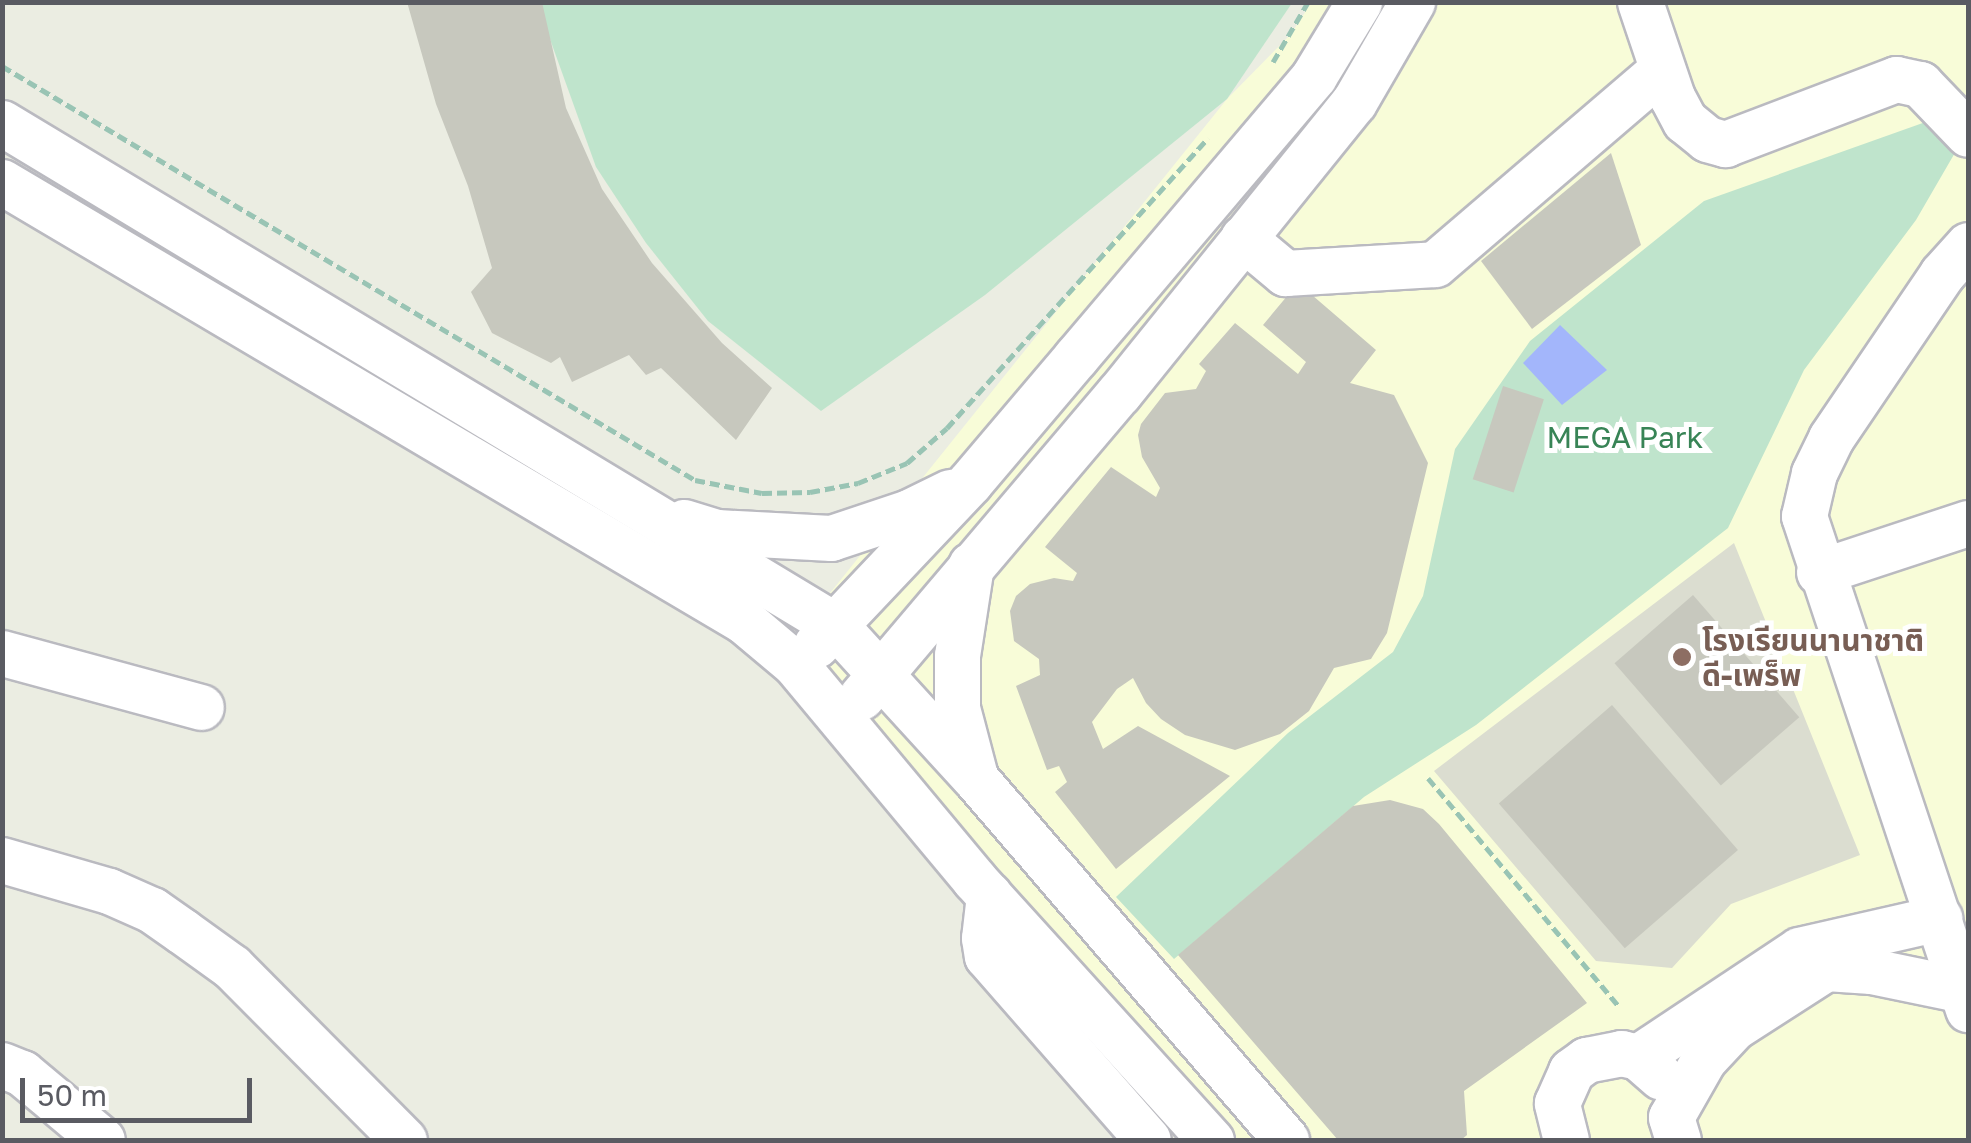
<!DOCTYPE html>
<meta charset="utf-8">
<style>
body{margin:0}
#map{position:relative;width:1971px;height:1143px;overflow:hidden;background:#ebede2;font-family:"Golos Text","Noto Sans Thai",sans-serif}
div>[style]{position:absolute}
[style*='--x']{left:calc(var(--x)*1px);top:calc(var(--y)*1px);width:calc(var(--w)*1px);rotate:calc(var(--a)*1deg)}
.commercial>*{inset:0;background:#f8fcd8}
.education>*{inset:0;background:#dbddd0}
.green>*{inset:0;background:#bfe4cc}
.water>*{inset:0;background:#a3b6fb}
.building>*{inset:0;background:#c7c8be;transform-origin:0 0}
.path>*{height:5px;margin-top:-2.5px;transform-origin:0;background:repeating-linear-gradient(90deg,#99c4b4 0 10px,transparent 0 15px)}
.roads{filter:drop-shadow(2px 0 #babac0) drop-shadow(-2px 0 #babac0) drop-shadow(0 2px #babac0) drop-shadow(0 -2px #babac0)}
.minor>*{height:45px;margin:-22.5px;padding:0 22.5px;transform-origin:22.5px;border-radius:22.5px;background:#fff}
.dots>*{width:28px;height:28px;translate:-50% -50%;box-sizing:border-box;border:5px solid #fff;border-radius:50%}
span{translate:-50% -50%;white-space:nowrap;text-align:center;line-height:1.15;-webkit-text-stroke:10px #fff;paint-order:stroke}
.park-label{font-size:30px;color:#388456}
.education-label{font-size:30px;color:#785e54;font-weight:700}
.left{translate:0 -50%;text-align:left}
.frame{position:absolute;inset:0;border:5px solid #5a5b62;pointer-events:none}
.scale{position:absolute;left:20px;top:1078px;width:232px;height:45px;box-sizing:border-box;border:5px solid #5a5b62;border-top:0;padding-left:12px;font-size:30px;line-height:35px;white-space:nowrap;color:#5a5b62;-webkit-text-stroke:8px #fff;paint-order:stroke}
</style>
<div id="map">
<div class="commercial">
<div style="clip-path:polygon(1311px 3px,1968px 3px,1968px 1140px,1183px 1140px,769px 669px,1227px 99px,1291px 34px)"></div>
</div>
<div class="education">
<div style="clip-path:polygon(1734px 543px,1860px 855px,1731px 904px,1672px 968px,1596px 961px,1434px 771px)"></div>
</div>
<div class="green">
<div style="clip-path:polygon(537px 3px,1292px 3px,1227px 99px,985px 295px,821px 411px,708px 321px,646px 243px,596px 167px)"></div>
<div style="clip-path:polygon(1934px 119px,1956px 151px,1916px 220px,1804px 370px,1728px 528px,1476px 725px,1364px 797px,1174px 959px,1116px 897px,1288px 733px,1393px 652px,1423px 596px,1455px 449px,1530px 341px,1704px 201px)"></div>
</div>
<div class="water">
<div style="clip-path:polygon(1560px 325px,1607px 370px,1562px 405px,1523px 363px)"></div>
</div>
<div class="building">
<div style="clip-path:polygon(407px 2px,542px 2px,566px 108px,602px 189px,652px 263px,722px 343px,772px 388px,736px 440px,661px 368px,646px 375px,629px 355px,572px 382px,560px 357px,551px 363px,492px 333px,471px 292px,492px 268px,468px 186px,436px 104px)"></div>
<div style="clip-path:polygon(1611px 153px,1641px 245px,1532px 329px,1481px 261px)"></div>
<div style="clip-path:polygon(1298px 283px,1376px 350px,1350px 383px,1394px 395px,1428px 463px,1387px 633px,1371px 659px,1334px 668px,1309px 711px,1280px 734px,1235px 750px,1185px 735px,1161px 719px,1146px 703px,1133px 678px,1117px 689px,1092px 722px,1103px 749px,1138px 726px,1230px 776px,1116px 869px,1055px 792px,1067px 782px,1059px 766px,1047px 770px,1016px 686px,1040px 675px,1039px 659px,1014px 641px,1010px 611px,1016px 596px,1030px 584px,1054px 578px,1073px 581px,1077px 573px,1045px 547px,1111px 467px,1156px 497px,1160px 488px,1142px 457px,1138px 435px,1141px 424px,1165px 393px,1196px 389px,1206px 371px,1199px 364px,1235px 323px,1298px 374px,1306px 362px,1263px 325px)"></div>
<div style="left:1503px;top:386px;width:43px;height:98px;rotate:18deg"></div>
<div style="left:1693px;top:595px;width:162px;height:104px;rotate:49deg"></div>
<div style="left:1612px;top:705px;width:192px;height:150px;rotate:49deg"></div>
<div style="clip-path:polygon(1390px 800px,1423px 809px,1439px 824px,1587px 1003px,1464px 1091px,1467px 1135px,1461px 1140px,1338px 1140px,1178px 955px,1353px 806px)"></div>
</div>
<div class="path">
<div style="--x:1273;--y:62;--w:69;--a:-59.7"></div>
<div style="--x:2;--y:66;--w:807;--a:30.85"></div>
<div style="--x:695;--y:480;--w:68;--a:11"></div>
<div style="--x:762;--y:493;--w:48;--a:-1.2"></div>
<div style="--x:810;--y:492;--w:49;--a:-10.6"></div>
<div style="--x:858;--y:483;--w:53;--a:-22.2"></div>
<div style="--x:907;--y:463;--w:53;--a:-41.2"></div>
<div style="--x:947;--y:428;--w:390;--a:-48"></div>
<div style="--x:1428;--y:778;--w:296;--a:50.1"></div>
</div>
<div class="roads">
<div class="minor">
<div style="--x:1640;--y:2;--w:100;--a:71.4"></div>
<div style="--x:1672;--y:97;--w:27;--a:62"></div>
<div style="--x:1685;--y:121;--w:28;--a:39"></div>
<div style="--x:1707;--y:139;--w:19;--a:16"></div>
<div style="--x:1725;--y:144;--w:183;--a:-20.8"></div>
<div style="--x:1896;--y:79;--w:25;--a:12"></div>
<div style="--x:1920;--y:84;--w:69;--a:46.2"></div>
<div style="--x:2;--y:123;--w:974;--a:31.09"></div>
<div style="--x:836;--y:626;--w:206;--a:47.6"></div>
<div style="--x:975;--y:778;--w:477;--a:49.3"></div>
<div style="--x:2;--y:182;--w:862;--a:30.61"></div>
<div style="--x:744;--y:621;--w:67;--a:40.1"></div>
<div style="--x:795;--y:664;--w:280;--a:50.2"></div>
<div style="--x:974;--y:879;--w:353;--a:47.8"></div>
<div style="--x:1243;--y:238;--w:55;--a:39.8"></div>
<div style="--x:1285;--y:273;--w:150;--a:-3.4"></div>
<div style="--x:1435;--y:264;--w:296;--a:-40.6"></div>
<div style="--x:1968;--y:245;--w:39;--a:132"></div>
<div style="--x:1942;--y:274;--w:198;--a:124.1"></div>
<div style="--x:1831;--y:438;--w:39;--a:116"></div>
<div style="--x:1814;--y:473;--w:44;--a:103.1"></div>
<div style="--x:1804;--y:516;--w:520;--a:71.6"></div>
<div style="--x:684;--y:522;--w:34;--a:17"></div>
<div style="--x:717;--y:532;--w:114;--a:3"></div>
<div style="--x:831;--y:538;--w:82;--a:-18.4"></div>
<div style="--x:909;--y:512;--w:46;--a:-26"></div>
<div style="--x:971;--y:565;--w:91;--a:98.8"></div>
<div style="--x:957;--y:655;--w:53;--a:90"></div>
<div style="--x:957;--y:708;--w:67;--a:75.3"></div>
<div style="--x:1819;--y:572;--w:157;--a:-18.2"></div>
<div style="--x:816;--y:645;--w:224;--a:-46.6"></div>
<div style="--x:970;--y:482;--w:164;--a:-49.7"></div>
<div style="--x:1076;--y:357;--w:368;--a:-49.7"></div>
<div style="--x:1314;--y:76;--w:87;--a:-58.7"></div>
<div style="--x:2;--y:653;--w:206;--a:15.2"></div>
<div style="--x:861;--y:697;--w:399;--a:-49.7"></div>
<div style="--x:1119;--y:393;--w:374;--a:-51.1"></div>
<div style="--x:1354;--y:102;--w:116;--a:-59.9"></div>
<div style="--x:2;--y:860;--w:111;--a:16.2"></div>
<div style="--x:109;--y:891;--w:47;--a:23.8"></div>
<div style="--x:152;--y:910;--w:37;--a:35"></div>
<div style="--x:182;--y:931;--w:62;--a:35.8"></div>
<div style="--x:232;--y:967;--w:244;--a:45.2"></div>
<div style="--x:989;--y:895;--w:43;--a:96.6"></div>
<div style="--x:984;--y:938;--w:18;--a:81"></div>
<div style="--x:987;--y:956;--w:244;--a:48.8"></div>
<div style="--x:1638;--y:1057;--w:193;--a:-33.6"></div>
<div style="--x:1799;--y:950;--w:144;--a:-12.9"></div>
<div style="--x:2;--y:1065;--w:22;--a:22"></div>
<div style="--x:22;--y:1073;--w:104;--a:39.9"></div>
<div style="--x:1566;--y:1140;--w:38;--a:-104"></div>
<div style="--x:1557;--y:1103;--w:35;--a:-66"></div>
<div style="--x:1571;--y:1071;--w:19;--a:-36"></div>
<div style="--x:1586;--y:1060;--w:36;--a:-11"></div>
<div style="--x:1621;--y:1053;--w:17;--a:13"></div>
<div style="--x:1638;--y:1057;--w:30;--a:41"></div>
<div style="--x:1678;--y:1140;--w:24;--a:-107"></div>
<div style="--x:1671;--y:1117;--w:67;--a:-60.4"></div>
<div style="--x:1704;--y:1059;--w:44;--a:-46.8"></div>
<div style="--x:1734;--y:1027;--w:109;--a:-32.7"></div>
<div style="--x:1826;--y:968;--w:45;--a:3.8"></div>
<div style="--x:1871;--y:971;--w:94;--a:11.7"></div>
</div>
</div>
<div class="dots">
<div style="left:1682px;top:657px;background:#8d6e63"></div>
</div>
<div class="park-label">
<span style="left:1625px;top:437px">MEGA Park</span>
</div>
<div class="education-label">
<span class="left" style="left:1702px;top:657px">โรงเรียนนานาชาติ<br>ดี-เพร็พ</span>
</div>
<div class="frame"></div>
<div class="scale">50 m</div>
</div>
